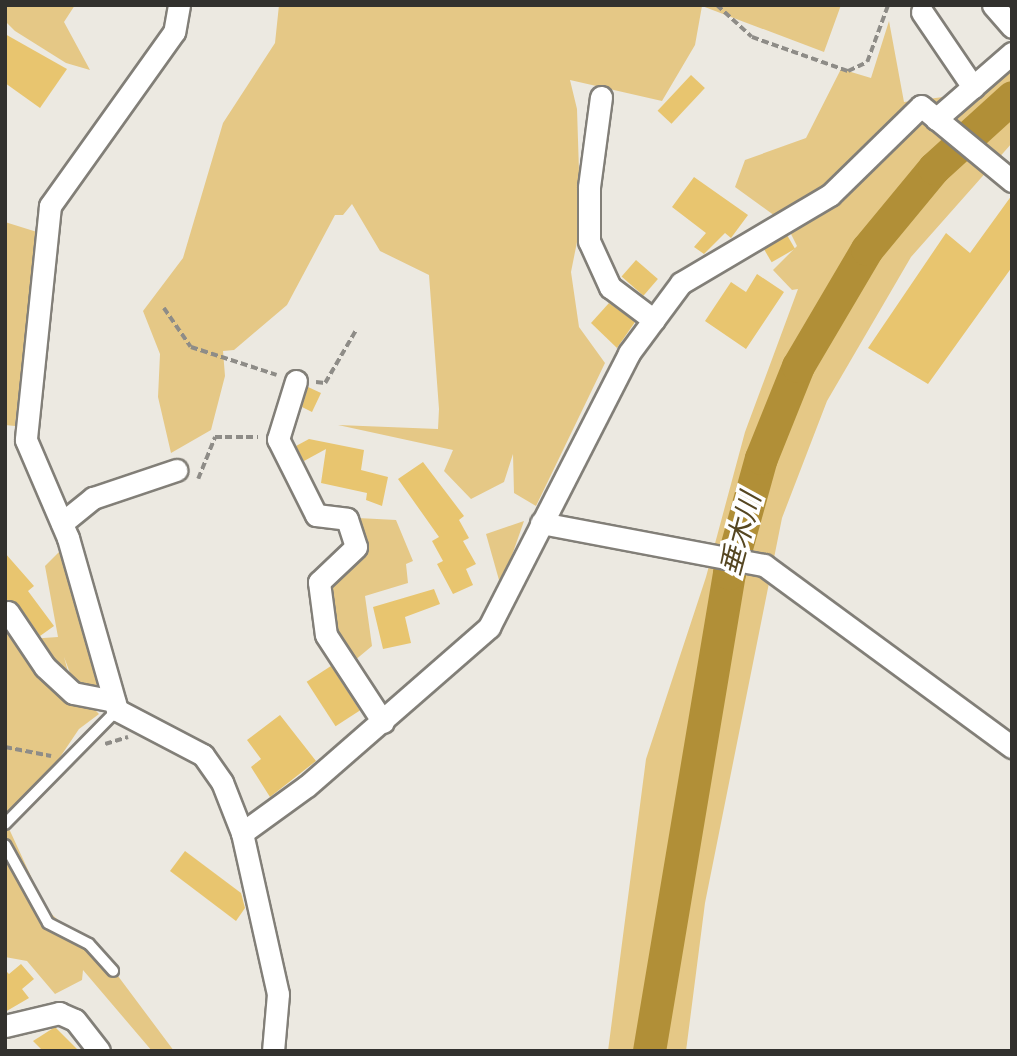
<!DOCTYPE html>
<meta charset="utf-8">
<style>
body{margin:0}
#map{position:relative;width:1017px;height:1056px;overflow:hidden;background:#ece9e1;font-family:Mulish,"Noto Sans JP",sans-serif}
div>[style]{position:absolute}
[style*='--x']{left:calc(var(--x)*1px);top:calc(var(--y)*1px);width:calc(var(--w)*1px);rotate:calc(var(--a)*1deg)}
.green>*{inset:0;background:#e5c886}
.river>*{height:33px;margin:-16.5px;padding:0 16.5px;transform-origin:16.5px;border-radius:16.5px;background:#b18f37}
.building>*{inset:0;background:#e8c56f;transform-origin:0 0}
.path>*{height:3.5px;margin-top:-1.75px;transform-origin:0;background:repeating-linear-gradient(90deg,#8e8c87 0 7px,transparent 0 10.5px)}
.roads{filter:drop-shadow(2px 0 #827f78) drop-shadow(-2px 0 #827f78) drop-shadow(0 2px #827f78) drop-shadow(0 -2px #827f78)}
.lane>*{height:10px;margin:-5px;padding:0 5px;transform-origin:5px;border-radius:5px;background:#fff}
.street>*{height:21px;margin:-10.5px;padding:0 10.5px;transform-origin:10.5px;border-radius:10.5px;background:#fff}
span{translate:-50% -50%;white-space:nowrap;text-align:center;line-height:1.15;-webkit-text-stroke:7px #fff;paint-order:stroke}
.water-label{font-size:28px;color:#554621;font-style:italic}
.frame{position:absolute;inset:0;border:7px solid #32312e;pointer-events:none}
</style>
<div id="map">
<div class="green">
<div style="clip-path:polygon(5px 5px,75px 5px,64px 22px,90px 70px,66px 63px,15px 31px,5px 21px)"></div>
<div style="clip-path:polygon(279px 5px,841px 5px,824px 52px,702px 6px,695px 45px,662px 101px,570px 80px,577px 109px,579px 171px,578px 237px,571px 272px,579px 327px,605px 363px,536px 506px,514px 493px,513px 454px,504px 482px,471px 499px,444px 471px,453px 450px,338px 425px,438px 429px,439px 409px,429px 275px,380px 251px,352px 204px,343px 215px,335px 215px,287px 305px,234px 350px,223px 351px,225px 376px,211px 430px,171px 453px,158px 397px,160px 354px,143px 311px,183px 258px,223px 123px,275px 43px)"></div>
<div style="clip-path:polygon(889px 21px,904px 102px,959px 95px,1012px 49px,1012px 143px,911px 257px,827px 401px,782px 518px,705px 903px,686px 1051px,608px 1051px,646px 759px,706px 577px,745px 432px,798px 289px,792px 290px,773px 270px,797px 246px,786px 224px,735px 187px,745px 160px,806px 138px,841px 69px,871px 78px)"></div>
<div style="clip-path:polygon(5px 222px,37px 232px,15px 426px,5px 425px)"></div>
<div style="clip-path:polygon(358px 518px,396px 520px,413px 561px,406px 564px,408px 583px,365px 596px,372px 646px,354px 661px,331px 625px,319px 582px,361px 550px)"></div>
<div style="clip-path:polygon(524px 521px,503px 581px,499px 580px,486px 534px)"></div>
<div style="clip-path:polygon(69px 542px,103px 690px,76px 689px,64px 657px,72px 686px,99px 714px,79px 729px,44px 781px,5px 815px,5px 608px,29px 639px,58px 637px,45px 566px)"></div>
<div style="clip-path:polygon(5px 820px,46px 909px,115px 972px,174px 1051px,152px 1051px,83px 970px,82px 980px,55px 994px,27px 961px,5px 957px)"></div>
</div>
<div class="river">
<div style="--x:649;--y:1051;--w:485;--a:-80.5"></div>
<div style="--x:729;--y:573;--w:119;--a:-74.5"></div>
<div style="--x:761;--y:458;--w:99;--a:-68.1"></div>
<div style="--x:798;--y:366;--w:136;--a:-59.5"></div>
<div style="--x:867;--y:249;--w:105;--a:-50.4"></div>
<div style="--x:934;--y:168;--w:105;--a:-42.3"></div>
</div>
<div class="building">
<div style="clip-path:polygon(5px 34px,67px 69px,40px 108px,5px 83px)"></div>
<div style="left:691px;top:75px;width:19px;height:49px;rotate:43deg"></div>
<div style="clip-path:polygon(694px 177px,748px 215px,731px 238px,725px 233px,704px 254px,694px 247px,706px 233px,672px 207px)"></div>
<div style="clip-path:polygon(1012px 195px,1012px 267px,928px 384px,868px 348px,946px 233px,970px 253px)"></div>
<div style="left:787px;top:235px;width:16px;height:27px;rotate:60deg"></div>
<div style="left:636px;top:260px;width:29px;height:22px;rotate:41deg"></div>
<div style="clip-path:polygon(757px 274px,784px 292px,746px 349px,705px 321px,731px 282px,746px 292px)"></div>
<div style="clip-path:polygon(609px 303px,635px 322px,617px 348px,591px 323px)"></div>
<div style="clip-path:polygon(308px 387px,321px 393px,312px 412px,302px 407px)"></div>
<div style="clip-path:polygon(309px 439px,364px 450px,361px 470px,388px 477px,382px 506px,366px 500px,367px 493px,321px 483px,326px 449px,304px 461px,296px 446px)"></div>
<div style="clip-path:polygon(423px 462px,464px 516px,459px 520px,469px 538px,463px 541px,476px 564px,466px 569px,473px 585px,453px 594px,437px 564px,443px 561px,432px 541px,439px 537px,398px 479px)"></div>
<div style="clip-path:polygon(5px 553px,34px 586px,28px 591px,54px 626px,40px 636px,18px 604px,5px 599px)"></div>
<div style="clip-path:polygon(434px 589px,440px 604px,405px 617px,411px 643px,383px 649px,373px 607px)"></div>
<div style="left:331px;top:666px;width:53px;height:29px;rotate:57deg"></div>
<div style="clip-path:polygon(280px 715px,316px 761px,270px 797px,251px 767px,261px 759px,247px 740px)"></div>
<div style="clip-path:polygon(185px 851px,241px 893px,245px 908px,236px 921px,170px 871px)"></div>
<div style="clip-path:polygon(21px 964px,34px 979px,22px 989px,29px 998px,5px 1012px,5px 970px,9px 974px)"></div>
<div style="clip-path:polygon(55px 1027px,79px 1051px,43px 1051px,33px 1041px)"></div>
</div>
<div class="path">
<div style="--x:717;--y:5;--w:47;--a:42.4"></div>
<div style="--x:752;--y:37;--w:102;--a:19.5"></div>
<div style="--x:848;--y:71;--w:21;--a:-25"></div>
<div style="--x:867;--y:62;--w:61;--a:-69.8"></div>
<div style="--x:164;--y:308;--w:47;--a:55.3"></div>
<div style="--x:191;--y:347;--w:90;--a:18"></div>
<div style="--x:316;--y:382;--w:9;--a:6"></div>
<div style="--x:325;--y:383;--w:61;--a:-59.7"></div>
<div style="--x:198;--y:479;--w:45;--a:-68"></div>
<div style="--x:215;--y:437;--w:43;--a:0"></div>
<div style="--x:105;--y:744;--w:24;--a:-17"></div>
<div style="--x:5;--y:747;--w:47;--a:11.1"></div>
</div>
<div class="roads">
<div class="lane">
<div style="--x:5;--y:824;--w:160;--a:-45.5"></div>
<div style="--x:5;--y:845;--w:89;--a:61.1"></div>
<div style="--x:48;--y:923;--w:46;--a:27.1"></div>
<div style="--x:89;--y:944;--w:36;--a:48"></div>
</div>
<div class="street">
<div style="--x:179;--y:5;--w:27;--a:100"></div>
<div style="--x:174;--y:32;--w:214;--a:125.5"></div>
<div style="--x:50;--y:206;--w:235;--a:95.9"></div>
<div style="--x:26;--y:440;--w:107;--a:66.8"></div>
<div style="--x:68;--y:538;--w:179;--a:74.1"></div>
<div style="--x:117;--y:710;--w:97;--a:27.6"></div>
<div style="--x:203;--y:755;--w:33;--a:55"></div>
<div style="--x:222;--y:782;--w:55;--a:68.6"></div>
<div style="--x:242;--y:833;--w:165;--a:77.4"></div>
<div style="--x:278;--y:994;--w:57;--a:95"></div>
<div style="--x:993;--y:5;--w:29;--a:49"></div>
<div style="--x:922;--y:12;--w:91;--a:55.8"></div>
<div style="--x:601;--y:97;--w:91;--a:97.6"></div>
<div style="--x:589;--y:187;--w:54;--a:90"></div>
<div style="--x:589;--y:241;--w:51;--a:65.5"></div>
<div style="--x:610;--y:287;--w:55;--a:36.9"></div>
<div style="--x:936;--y:119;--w:101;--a:-41"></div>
<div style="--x:296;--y:381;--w:61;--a:107.2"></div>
<div style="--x:278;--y:439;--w:85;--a:63.4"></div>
<div style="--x:316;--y:515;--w:31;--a:7"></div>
<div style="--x:347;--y:519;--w:29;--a:72"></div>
<div style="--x:356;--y:547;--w:51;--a:136.6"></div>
<div style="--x:319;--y:582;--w:53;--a:82.5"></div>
<div style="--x:326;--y:635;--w:104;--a:56.8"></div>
<div style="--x:62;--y:523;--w:40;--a:-39"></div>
<div style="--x:93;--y:498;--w:88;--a:-18.6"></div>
<div style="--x:541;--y:523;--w:227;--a:10.7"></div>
<div style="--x:764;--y:565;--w:308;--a:36.3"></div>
<div style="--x:8;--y:612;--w:66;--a:56.1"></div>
<div style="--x:45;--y:667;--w:38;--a:43"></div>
<div style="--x:73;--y:693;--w:42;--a:11"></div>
<div style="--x:242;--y:833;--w:80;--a:-35.9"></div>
<div style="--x:307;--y:786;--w:242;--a:-41.1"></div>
<div style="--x:489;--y:627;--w:308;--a:-62.9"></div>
<div style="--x:629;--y:353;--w:87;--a:-53.4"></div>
<div style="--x:681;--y:283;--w:173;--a:-30.6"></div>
<div style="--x:830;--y:195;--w:127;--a:-44.4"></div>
<div style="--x:921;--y:106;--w:118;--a:39.5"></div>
<div style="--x:5;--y:1026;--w:56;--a:-13.5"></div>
<div style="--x:59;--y:1013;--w:17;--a:24"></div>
<div style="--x:75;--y:1020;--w:39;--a:52"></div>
</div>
</div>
<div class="water-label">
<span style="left:740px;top:534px;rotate:-75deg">垂木川</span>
</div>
<div class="frame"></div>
</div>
